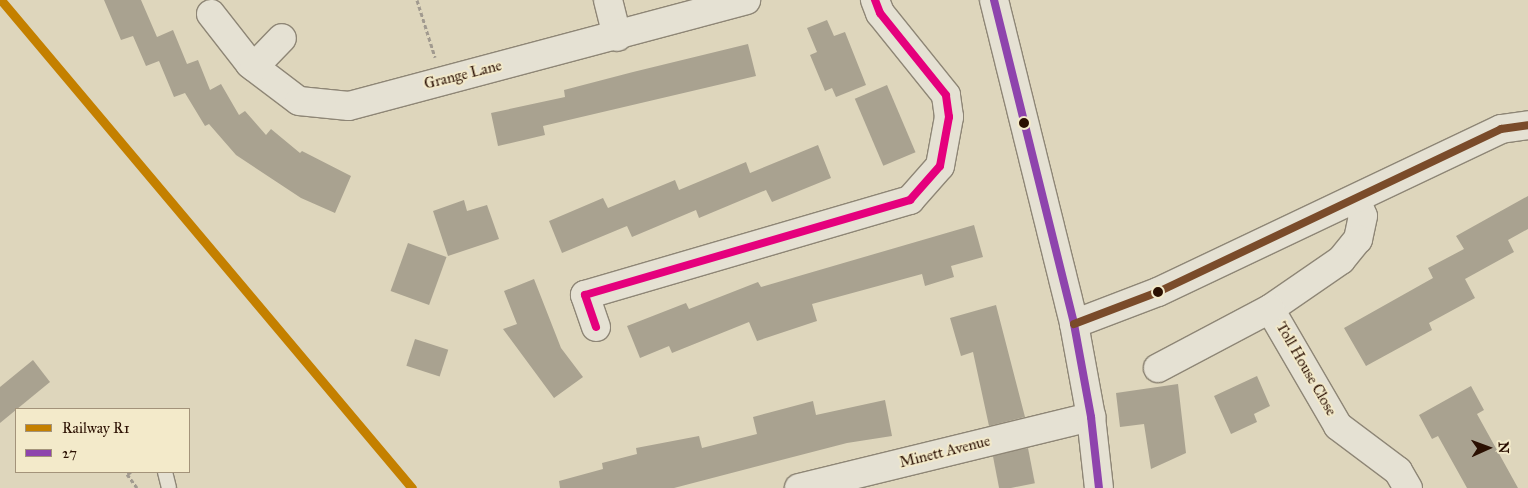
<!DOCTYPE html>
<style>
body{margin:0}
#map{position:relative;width:1528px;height:488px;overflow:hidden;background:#ded6bc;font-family:"IM FELL Great Primer",serif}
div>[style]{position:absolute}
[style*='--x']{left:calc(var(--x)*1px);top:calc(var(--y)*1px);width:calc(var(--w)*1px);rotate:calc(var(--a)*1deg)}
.building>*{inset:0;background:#a9a290;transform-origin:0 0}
.path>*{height:3px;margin-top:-1.5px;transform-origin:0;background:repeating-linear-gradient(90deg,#a19a8f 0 4px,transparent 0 6.5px)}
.roads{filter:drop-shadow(1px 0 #8e8676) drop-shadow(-1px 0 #8e8676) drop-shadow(0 1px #8e8676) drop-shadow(0 -1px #8e8676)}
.service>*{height:14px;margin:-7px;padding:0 7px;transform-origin:7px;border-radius:7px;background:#e5e1d3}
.minor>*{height:28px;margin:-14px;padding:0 14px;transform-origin:14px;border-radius:14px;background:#e5e1d3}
.tertiary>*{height:28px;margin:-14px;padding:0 14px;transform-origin:14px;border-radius:14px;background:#e5e1d3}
.bus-1>*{height:8px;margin:-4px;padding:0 4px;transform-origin:4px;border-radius:4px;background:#8e44ad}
.bus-2>*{height:8px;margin:-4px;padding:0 4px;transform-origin:4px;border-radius:4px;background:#7a4b2a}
.bus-3>*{height:8px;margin:-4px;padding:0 4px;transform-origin:4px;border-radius:4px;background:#e5007d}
.rail-1>*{height:9px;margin:-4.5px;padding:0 4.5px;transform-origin:4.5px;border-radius:4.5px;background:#c48000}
.dots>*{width:14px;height:14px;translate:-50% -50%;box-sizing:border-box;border:2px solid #f3eaca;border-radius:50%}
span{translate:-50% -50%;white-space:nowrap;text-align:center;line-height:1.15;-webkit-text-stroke:4px #f3eaca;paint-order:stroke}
.street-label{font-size:15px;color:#2b1002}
.legend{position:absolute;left:15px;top:408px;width:175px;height:65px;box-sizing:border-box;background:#f3eaca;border:1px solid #a3937a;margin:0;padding:6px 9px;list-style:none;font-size:15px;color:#2b1002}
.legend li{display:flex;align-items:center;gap:10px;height:25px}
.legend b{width:25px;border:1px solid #a3937a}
.north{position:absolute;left:1463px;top:423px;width:50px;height:50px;-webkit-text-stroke:4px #f3eaca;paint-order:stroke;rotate:88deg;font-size:14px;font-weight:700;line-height:20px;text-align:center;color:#2b1002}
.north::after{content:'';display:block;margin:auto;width:18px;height:22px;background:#2b1002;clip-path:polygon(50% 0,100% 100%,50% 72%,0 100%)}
</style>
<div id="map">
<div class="building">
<div style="clip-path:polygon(104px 0,141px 0,157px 37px,173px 30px,187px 64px,198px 60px,210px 90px,221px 84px,239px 115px,245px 111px,266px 135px,271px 129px,300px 153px,302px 151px,351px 176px,335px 213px,301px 198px,236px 155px,209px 124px,205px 126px,185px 93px,174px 97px,159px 61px,146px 66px,133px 36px,121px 40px)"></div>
<div style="clip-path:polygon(827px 20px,834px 36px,845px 32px,866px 85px,836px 97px,832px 88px,825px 91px,810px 55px,817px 52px,807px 28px)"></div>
<div style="clip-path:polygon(748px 44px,756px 76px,543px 126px,545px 135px,498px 146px,491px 113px,565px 97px,564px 90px,633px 72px)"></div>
<div style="left:887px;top:85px;width:73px;height:35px;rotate:67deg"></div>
<div style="clip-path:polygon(818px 145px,831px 178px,772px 202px,766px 190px,699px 218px,696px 210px,632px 237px,627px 226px,562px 253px,549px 221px,603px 198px,608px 208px,675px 180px,679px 190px,746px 162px,750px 173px)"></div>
<div style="clip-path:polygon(1528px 196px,1528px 229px,1508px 240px,1514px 252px,1465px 279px,1475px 298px,1429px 323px,1432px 330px,1366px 366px,1344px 328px,1433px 278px,1428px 268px,1464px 249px,1456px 236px)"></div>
<div style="clip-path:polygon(464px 200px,467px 211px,487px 205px,499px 239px,448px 256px,433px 211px)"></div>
<div style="clip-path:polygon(974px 225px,983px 257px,951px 266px,954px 277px,925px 286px,922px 274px,812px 304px,817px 321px,757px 341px,749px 322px,672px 353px,669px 346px,640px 358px,627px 326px,686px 303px,689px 309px,758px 282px,761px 287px)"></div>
<div style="left:408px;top:243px;width:41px;height:51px;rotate:20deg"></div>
<div style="clip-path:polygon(534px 279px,561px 348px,583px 377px,554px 398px,503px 329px,517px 324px,504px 291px)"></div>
<div style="clip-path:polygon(996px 305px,1025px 417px,989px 426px,973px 352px,961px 356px,950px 318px)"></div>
<div style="left:415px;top:339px;width:35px;height:28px;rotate:18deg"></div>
<div style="clip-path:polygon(33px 360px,50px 382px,0 423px,0 387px)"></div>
<div style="clip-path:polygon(1257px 376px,1270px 406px,1254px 414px,1257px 422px,1231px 434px,1214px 396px)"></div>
<div style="clip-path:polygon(1178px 384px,1186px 453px,1151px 469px,1144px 424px,1120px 427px,1116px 393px)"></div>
<div style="clip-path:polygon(1471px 386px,1484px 410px,1477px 414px,1518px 488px,1467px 488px,1438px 436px,1432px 439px,1419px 415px)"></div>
<div style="clip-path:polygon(885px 400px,892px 436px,847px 443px,674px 488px,560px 488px,559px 481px,603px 469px,602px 463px,637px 454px,636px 448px,699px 436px,702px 448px,757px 434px,753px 417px,813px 401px,816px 415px)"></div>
<div style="left:1028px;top:448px;width:36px;height:36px;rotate:79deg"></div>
</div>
<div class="path">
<div style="--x:417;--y:0;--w:60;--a:72.5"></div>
<div style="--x:131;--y:472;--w:4;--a:153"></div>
<div style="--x:127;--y:474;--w:17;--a:54"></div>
</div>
<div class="roads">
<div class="service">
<div style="--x:165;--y:472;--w:16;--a:76"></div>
</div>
<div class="minor">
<div style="--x:608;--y:0;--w:38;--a:76"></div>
<div style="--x:211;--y:14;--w:63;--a:52"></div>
<div style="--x:250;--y:64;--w:61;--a:37.1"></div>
<div style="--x:299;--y:101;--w:50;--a:5.7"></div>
<div style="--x:349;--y:106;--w:411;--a:-14.9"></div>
<div style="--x:254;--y:67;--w:40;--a:-46"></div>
<div style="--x:1356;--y:199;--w:18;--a:68"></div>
<div style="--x:1363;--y:216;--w:24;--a:102"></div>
<div style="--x:1358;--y:239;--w:27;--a:129"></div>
<div style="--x:1341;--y:260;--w:86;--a:145.4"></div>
<div style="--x:1270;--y:309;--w:135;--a:59.8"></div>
<div style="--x:1338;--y:426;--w:75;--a:36.9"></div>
<div style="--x:1398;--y:471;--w:20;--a:60"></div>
<div style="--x:596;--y:327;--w:34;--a:-109"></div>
<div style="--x:585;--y:295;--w:339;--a:-16.3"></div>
<div style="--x:910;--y:200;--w:45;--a:-48.6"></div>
<div style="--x:940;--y:166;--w:50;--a:-79.6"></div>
<div style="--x:949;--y:117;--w:22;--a:-98"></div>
<div style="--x:946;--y:95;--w:105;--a:-128.8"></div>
<div style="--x:880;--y:13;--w:14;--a:-111"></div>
<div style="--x:1158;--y:368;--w:127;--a:-27.8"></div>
<div style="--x:799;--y:488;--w:301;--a:-13.7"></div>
</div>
<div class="tertiary">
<div style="--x:994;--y:0;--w:334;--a:76.1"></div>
<div style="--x:1074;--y:324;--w:95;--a:79.6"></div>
<div style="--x:1091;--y:417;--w:71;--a:83.6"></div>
<div style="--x:1074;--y:324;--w:90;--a:-20.9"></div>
<div style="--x:1158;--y:292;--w:380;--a:-25.4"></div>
<div style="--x:1501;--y:129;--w:27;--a:-8"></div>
</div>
</div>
<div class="bus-1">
<div style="--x:994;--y:0;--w:334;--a:76.1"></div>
<div style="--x:1074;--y:324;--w:95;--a:79.6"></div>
<div style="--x:1091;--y:417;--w:71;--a:83.6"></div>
</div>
<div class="bus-2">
<div style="--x:1074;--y:324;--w:90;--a:-20.9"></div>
<div style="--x:1158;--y:292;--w:380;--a:-25.4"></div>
<div style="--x:1501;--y:129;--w:27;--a:-8"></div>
</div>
<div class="bus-3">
<div style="--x:596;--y:327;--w:34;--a:-109"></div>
<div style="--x:585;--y:295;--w:339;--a:-16.3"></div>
<div style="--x:910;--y:200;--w:45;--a:-48.6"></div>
<div style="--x:940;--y:166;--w:50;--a:-79.6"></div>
<div style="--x:949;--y:117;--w:22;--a:-98"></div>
<div style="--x:946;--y:95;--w:105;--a:-128.8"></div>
<div style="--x:880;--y:13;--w:14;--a:-111"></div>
</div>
<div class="rail-1">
<div style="--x:1;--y:0;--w:638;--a:49.9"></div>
</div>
<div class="dots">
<div style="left:1024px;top:123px;background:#2b1002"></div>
<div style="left:1158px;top:292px;background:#2b1002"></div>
</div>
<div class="street-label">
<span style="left:463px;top:75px;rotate:-14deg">Grange Lane</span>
<span style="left:1306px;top:369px;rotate:60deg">Toll House Close</span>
<span style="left:945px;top:452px;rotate:-14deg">Minett Avenue</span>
</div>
<ul class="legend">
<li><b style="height:6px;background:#c48000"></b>Railway R1</li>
<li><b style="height:6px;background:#8e44ad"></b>27</li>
</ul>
<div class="north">N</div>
</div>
